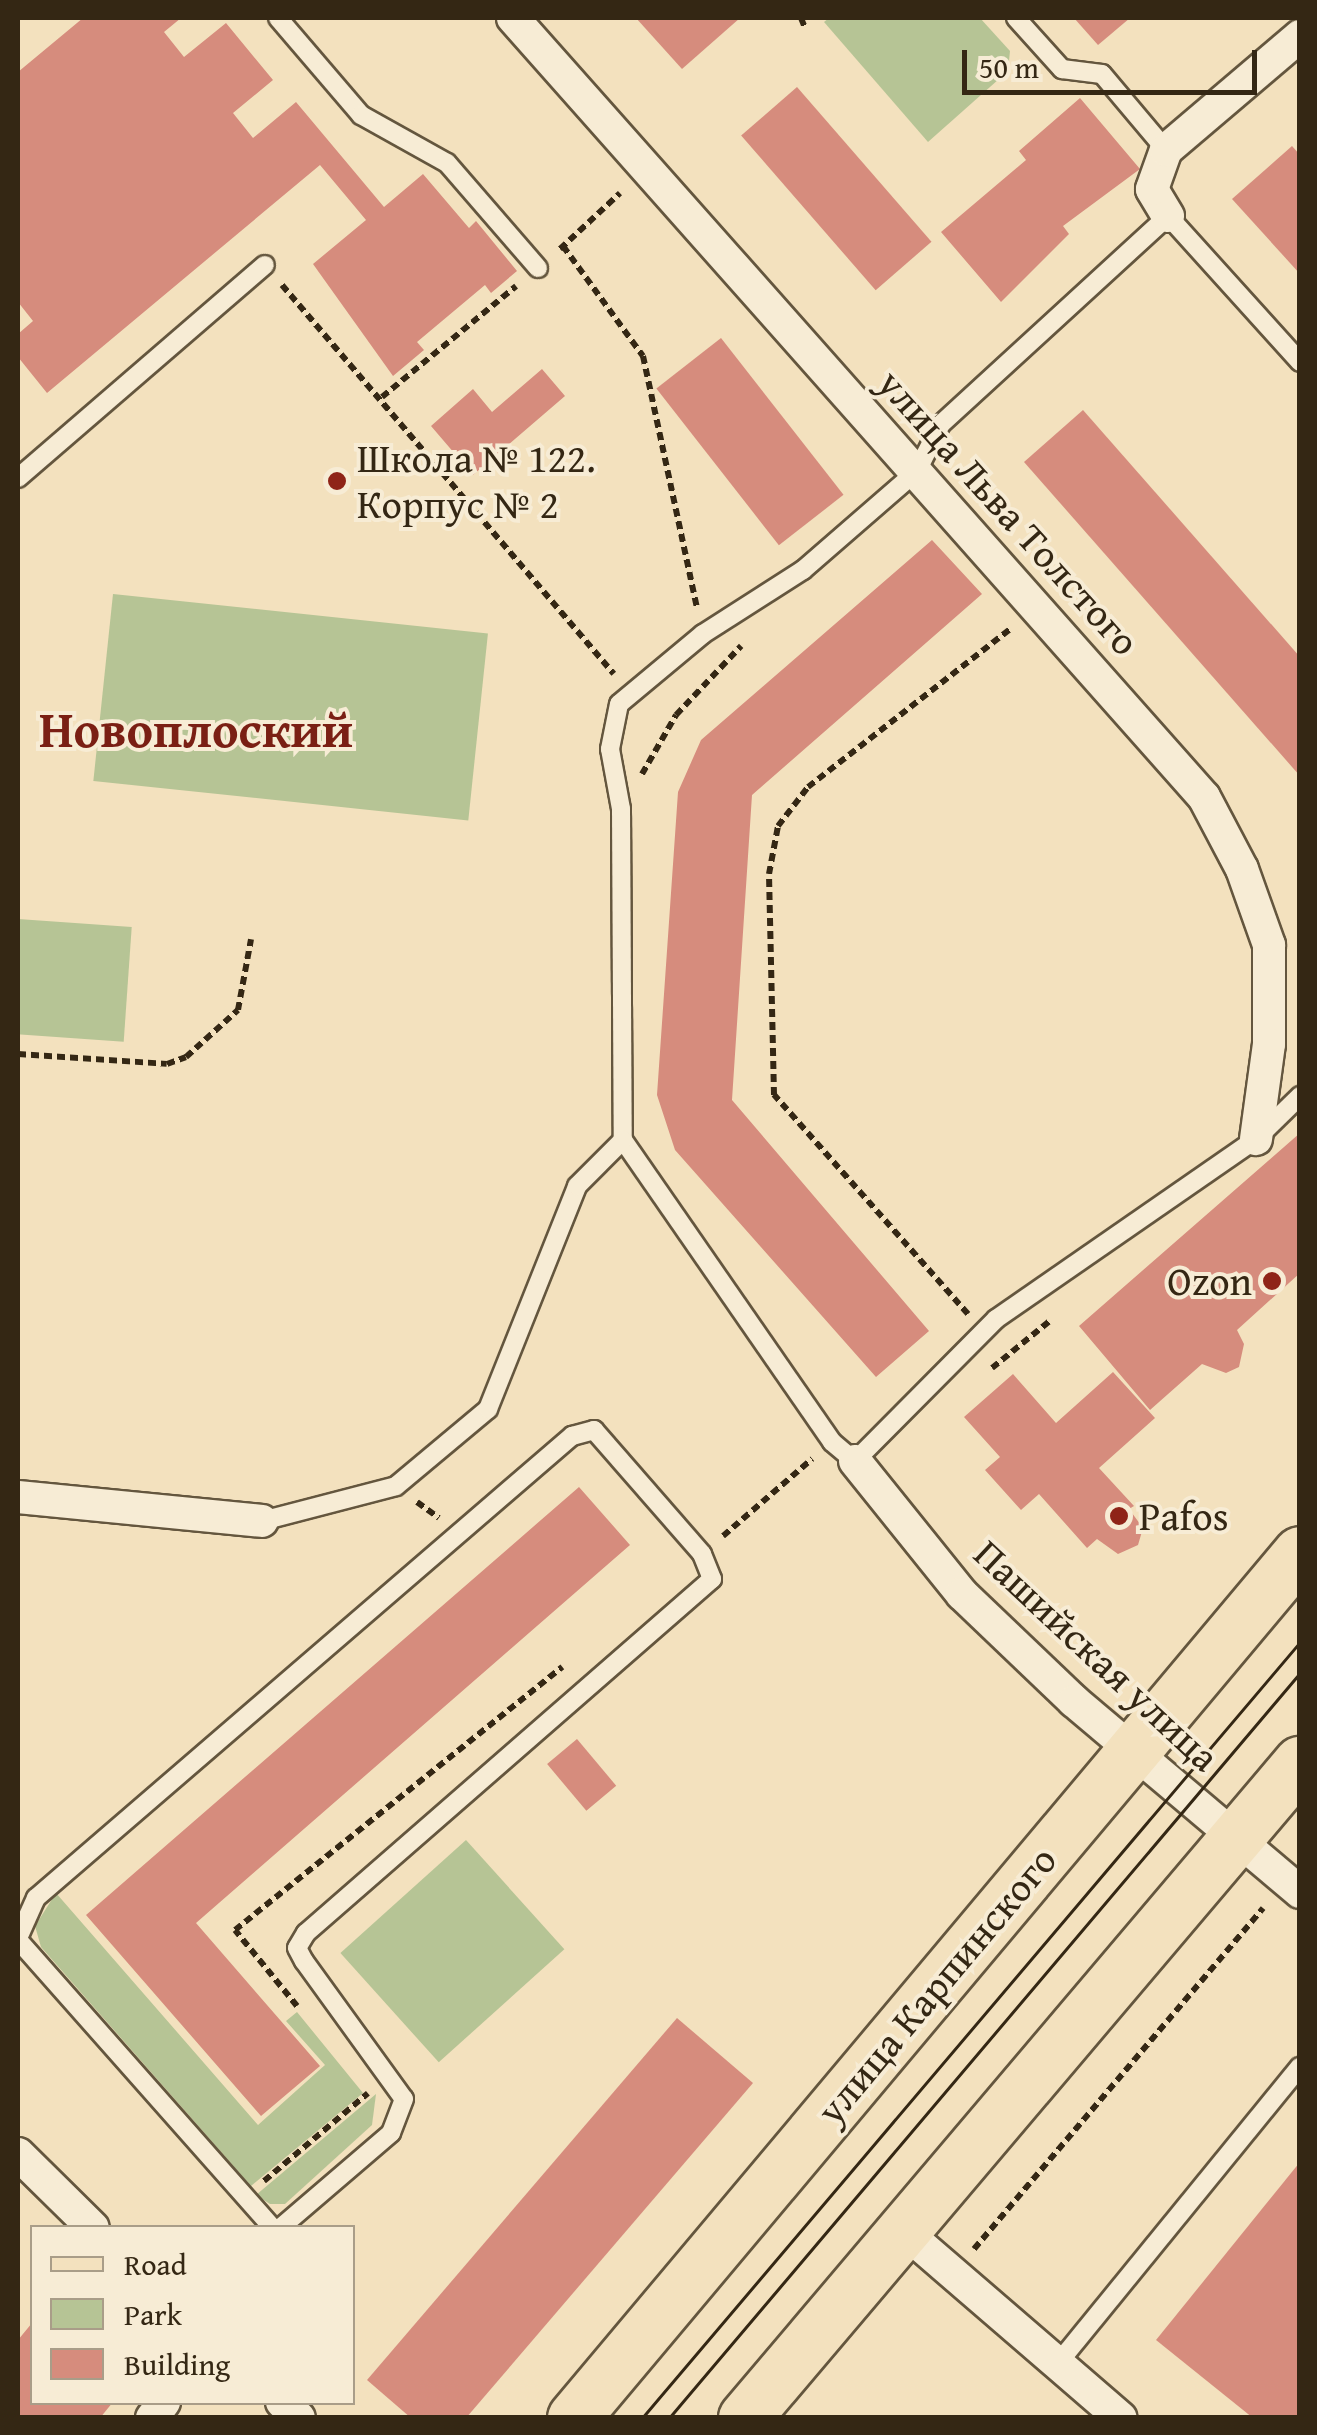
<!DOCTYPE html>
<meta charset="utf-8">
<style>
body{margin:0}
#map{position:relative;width:1317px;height:2435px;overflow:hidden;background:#f3e1be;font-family:"Gentium Book Plus",serif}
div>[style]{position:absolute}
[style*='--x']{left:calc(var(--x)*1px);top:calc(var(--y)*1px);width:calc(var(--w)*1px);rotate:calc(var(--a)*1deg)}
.green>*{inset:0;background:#b6c495;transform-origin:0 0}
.building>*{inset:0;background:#d68c7d;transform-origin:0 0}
.path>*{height:6px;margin-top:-3px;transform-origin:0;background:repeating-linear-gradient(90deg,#342714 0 8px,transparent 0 13px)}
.roads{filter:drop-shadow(2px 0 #64563e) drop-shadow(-2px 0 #64563e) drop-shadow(0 2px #64563e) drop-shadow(0 -2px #64563e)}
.lane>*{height:18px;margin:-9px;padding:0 9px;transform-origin:9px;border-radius:9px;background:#f7ecd5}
.street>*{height:32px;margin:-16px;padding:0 16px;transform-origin:16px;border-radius:16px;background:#f7ecd5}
.primary>*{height:52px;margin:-26px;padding:0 26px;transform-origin:26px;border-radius:26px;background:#f3e1be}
.tram>*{height:2.5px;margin:-1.25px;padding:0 1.25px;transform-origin:1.25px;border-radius:1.25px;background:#342714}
.dots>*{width:28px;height:28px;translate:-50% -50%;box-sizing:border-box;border:5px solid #f7ecd5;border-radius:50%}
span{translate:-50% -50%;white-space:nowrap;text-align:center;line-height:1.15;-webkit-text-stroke:8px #f7ecd5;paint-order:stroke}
.poi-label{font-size:40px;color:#342714}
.left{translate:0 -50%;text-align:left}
.right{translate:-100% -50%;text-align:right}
.street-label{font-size:40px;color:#342714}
.district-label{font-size:50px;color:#7a1f14;font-weight:700}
.frame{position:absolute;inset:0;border:20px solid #342714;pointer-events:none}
.legend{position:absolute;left:30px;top:2225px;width:325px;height:180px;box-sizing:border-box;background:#f7ecd5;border:2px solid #a99d88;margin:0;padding:12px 18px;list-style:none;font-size:30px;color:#342714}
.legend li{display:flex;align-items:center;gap:20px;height:50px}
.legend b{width:50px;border:2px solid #a99d88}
.scale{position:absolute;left:962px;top:50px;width:295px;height:45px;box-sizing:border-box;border:5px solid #342714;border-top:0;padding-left:12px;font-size:30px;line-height:35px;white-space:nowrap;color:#342714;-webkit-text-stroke:8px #f7ecd5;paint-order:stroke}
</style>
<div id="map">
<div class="green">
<div style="clip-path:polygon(829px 18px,980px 18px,1010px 51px,1008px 71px,928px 142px,824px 22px)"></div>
<div style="left:113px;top:594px;width:377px;height:188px;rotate:6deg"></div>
<div style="left:18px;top:919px;width:114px;height:115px;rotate:4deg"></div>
<div style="left:466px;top:1840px;width:147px;height:169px;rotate:48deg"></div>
<div style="clip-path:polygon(56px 1893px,258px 2125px,325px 2065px,286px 2021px,297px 2012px,363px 2093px,251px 2186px,41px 1947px,35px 1926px)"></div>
<div style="clip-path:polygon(376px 2094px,372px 2125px,285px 2204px,270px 2204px,256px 2195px)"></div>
</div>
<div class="building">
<div style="clip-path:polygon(83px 18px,181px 18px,164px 32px,184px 57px,226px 23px,273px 80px,233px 113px,253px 138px,296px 102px,384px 207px,423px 174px,469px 228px,476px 221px,517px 271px,491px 293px,485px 285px,417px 342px,424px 350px,393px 376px,313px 264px,366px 220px,320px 165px,47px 393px,18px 357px,18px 334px,33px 321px,18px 302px,18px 72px)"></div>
<div style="clip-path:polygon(636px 18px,740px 18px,682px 69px)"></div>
<div style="clip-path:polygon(1074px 18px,1130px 18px,1098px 45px)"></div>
<div style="left:797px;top:87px;width:205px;height:74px;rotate:49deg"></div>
<div style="clip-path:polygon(1080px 98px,1140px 169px,1063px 226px,1069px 234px,1001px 302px,941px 232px,1026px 160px,1019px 151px)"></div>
<div style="clip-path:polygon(1292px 146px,1300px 155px,1300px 274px,1232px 199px)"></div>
<div style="left:721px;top:338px;width:199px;height:82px;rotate:52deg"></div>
<div style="clip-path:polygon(542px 369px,565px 396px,473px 475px,431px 426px,473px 389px,492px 412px)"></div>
<div style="clip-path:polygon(1083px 410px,1300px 657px,1300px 776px,1024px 462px)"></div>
<div style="clip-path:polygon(932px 540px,982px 594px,752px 795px,732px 1100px,929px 1331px,876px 1377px,675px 1150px,657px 1095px,678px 792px,701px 740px)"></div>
<div style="clip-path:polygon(1300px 1133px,1300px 1273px,1237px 1330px,1244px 1344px,1239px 1367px,1226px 1373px,1202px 1364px,1150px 1410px,1079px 1326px)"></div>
<div style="clip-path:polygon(1113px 1372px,1155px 1418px,1099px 1468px,1134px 1506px,1129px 1509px,1143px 1528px,1138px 1545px,1118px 1554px,1097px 1539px,1087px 1548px,1039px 1494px,1021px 1510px,985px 1470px,1000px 1457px,964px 1417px,1013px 1374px,1056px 1423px)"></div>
<div style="clip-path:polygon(579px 1487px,630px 1545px,196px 1923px,320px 2066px,261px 2116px,86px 1915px)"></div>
<div style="left:577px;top:1739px;width:61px;height:39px;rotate:50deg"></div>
<div style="clip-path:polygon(677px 2018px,753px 2083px,466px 2418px,411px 2418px,367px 2380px)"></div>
<div style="clip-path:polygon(1300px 2162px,1300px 2418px,1253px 2418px,1156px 2340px)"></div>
<div style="clip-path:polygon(32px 2323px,32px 2402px,113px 2402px,100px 2418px,18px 2418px,18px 2340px)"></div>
</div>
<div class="path">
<div style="--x:801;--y:18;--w:11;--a:68"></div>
<div style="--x:563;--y:246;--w:136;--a:54"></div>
<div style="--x:643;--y:356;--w:258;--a:77.9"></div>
<div style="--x:560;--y:249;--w:82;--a:-43"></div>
<div style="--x:282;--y:285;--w:511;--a:49.52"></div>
<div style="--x:382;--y:397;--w:174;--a:-39.6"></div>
<div style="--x:642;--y:774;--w:68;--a:-60"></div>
<div style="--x:676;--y:715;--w:95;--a:-46.7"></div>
<div style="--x:18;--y:1054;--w:149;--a:3.8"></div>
<div style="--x:167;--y:1064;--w:20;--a:-20"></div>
<div style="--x:186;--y:1057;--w:70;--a:-42.1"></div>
<div style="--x:238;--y:1010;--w:72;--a:-79.6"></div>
<div style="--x:968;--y:1314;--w:293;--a:-131.5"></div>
<div style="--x:774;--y:1095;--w:221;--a:-91.3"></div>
<div style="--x:769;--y:874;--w:49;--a:-79.4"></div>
<div style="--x:778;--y:826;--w:49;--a:-52.4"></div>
<div style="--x:808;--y:787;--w:256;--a:-38"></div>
<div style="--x:992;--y:1368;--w:77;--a:-39.2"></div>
<div style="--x:417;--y:1502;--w:27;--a:36"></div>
<div style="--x:723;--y:1536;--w:118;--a:-40.9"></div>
<div style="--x:297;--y:2006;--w:98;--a:-129.2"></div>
<div style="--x:235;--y:1930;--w:420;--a:-38.8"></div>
<div style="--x:264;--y:2181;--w:136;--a:-40.2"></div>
<div style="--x:974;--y:2249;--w:447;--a:-49.7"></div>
</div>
<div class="roads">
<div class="lane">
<div style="--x:278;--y:18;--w:128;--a:49.4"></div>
<div style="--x:361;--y:115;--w:98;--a:29.2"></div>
<div style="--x:447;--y:163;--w:139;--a:49.1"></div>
<div style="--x:1016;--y:18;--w:69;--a:48"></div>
<div style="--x:1062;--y:69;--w:40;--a:7.1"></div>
<div style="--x:1102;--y:74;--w:99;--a:49.9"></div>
<div style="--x:1300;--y:362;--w:197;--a:-132.1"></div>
<div style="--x:1168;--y:216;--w:308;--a:137.5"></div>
<div style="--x:941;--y:424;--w:53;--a:117.1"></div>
<div style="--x:917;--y:471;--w:151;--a:139"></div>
<div style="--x:803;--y:570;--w:119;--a:147.4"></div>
<div style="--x:703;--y:634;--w:109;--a:140.2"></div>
<div style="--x:619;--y:704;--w:46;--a:101.3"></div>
<div style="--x:610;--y:749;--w:61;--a:79.6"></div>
<div style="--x:621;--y:809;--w:331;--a:89.7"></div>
<div style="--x:623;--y:1140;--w:367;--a:55.3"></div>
<div style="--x:832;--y:1442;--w:30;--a:40"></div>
<div style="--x:855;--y:1461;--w:200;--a:-45.2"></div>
<div style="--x:996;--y:1319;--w:316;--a:-34.7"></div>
<div style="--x:1256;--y:1139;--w:62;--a:-44.3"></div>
<div style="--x:18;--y:478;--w:326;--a:-40.8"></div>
<div style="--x:262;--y:1521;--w:138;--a:-14.6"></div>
<div style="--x:396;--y:1486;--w:120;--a:-39.9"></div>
<div style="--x:488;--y:1409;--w:240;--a:-68.2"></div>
<div style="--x:577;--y:1186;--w:65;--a:-45"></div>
<div style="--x:18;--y:1938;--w:44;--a:-65.8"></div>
<div style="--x:36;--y:1898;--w:708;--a:-40.76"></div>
<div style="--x:572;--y:1436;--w:23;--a:-15"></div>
<div style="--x:594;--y:1430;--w:164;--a:48.9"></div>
<div style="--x:702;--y:1554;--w:27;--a:68"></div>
<div style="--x:712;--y:1579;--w:539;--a:138.91"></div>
<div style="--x:306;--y:1933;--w:17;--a:121"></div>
<div style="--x:297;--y:1948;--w:15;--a:62"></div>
<div style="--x:304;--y:1961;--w:170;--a:54.1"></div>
<div style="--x:404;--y:2099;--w:36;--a:111"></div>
<div style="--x:391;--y:2133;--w:146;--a:139.4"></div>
<div style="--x:18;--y:1940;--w:385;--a:48.5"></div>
<div style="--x:1059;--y:2362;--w:381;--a:-50.8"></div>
</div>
<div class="street">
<div style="--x:513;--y:18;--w:1041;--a:48.43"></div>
<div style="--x:1204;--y:797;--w:81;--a:62.2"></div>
<div style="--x:1242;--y:869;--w:81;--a:70.4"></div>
<div style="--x:1269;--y:945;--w:99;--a:90"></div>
<div style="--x:1269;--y:1044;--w:96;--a:97.8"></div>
<div style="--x:1168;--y:216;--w:31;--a:-121"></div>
<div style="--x:1152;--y:189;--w:41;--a:-70.3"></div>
<div style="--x:1166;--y:150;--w:176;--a:-40.4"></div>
<div style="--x:855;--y:1461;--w:171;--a:51.2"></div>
<div style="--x:962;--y:1594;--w:155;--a:43.7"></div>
<div style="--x:1074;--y:1701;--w:296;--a:40.2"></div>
<div style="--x:18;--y:1497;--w:245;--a:5.6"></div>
<div style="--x:18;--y:2154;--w:105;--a:44.6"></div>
<div style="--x:904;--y:2231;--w:286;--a:40.8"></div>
<div style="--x:282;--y:2402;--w:23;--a:43"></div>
<div style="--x:152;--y:2418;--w:20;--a:-53"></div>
</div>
<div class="primary">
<div style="--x:574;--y:2418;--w:1129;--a:-49.99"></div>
<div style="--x:745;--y:2418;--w:859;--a:-49.72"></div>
</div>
</div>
<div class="tram">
<div style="--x:642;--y:2418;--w:1017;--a:-49.7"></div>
<div style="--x:669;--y:2418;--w:976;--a:-49.74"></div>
</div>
<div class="dots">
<div style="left:337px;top:481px;background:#8f2418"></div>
<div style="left:1272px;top:1281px;background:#8f2418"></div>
<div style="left:1119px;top:1516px;background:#8f2418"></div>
</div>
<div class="poi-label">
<span class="left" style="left:357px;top:481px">Школа № 122.<br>Корпус № 2</span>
<span class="right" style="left:1252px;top:1281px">Ozon</span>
<span class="left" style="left:1139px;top:1516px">Pafos</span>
</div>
<div class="street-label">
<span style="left:1009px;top:512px;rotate:48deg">улица Льва Толстого</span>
<span style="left:1097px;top:1655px;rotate:43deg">Пашийская улица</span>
<span style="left:936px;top:1985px;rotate:-50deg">улица Карпинского</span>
</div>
<div class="district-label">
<span style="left:196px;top:729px">Новоплоский</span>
</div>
<div class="frame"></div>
<ul class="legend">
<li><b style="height:12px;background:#f3e1be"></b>Road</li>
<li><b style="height:28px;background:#b6c495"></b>Park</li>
<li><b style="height:28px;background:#d68c7d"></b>Building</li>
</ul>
<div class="scale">50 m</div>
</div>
